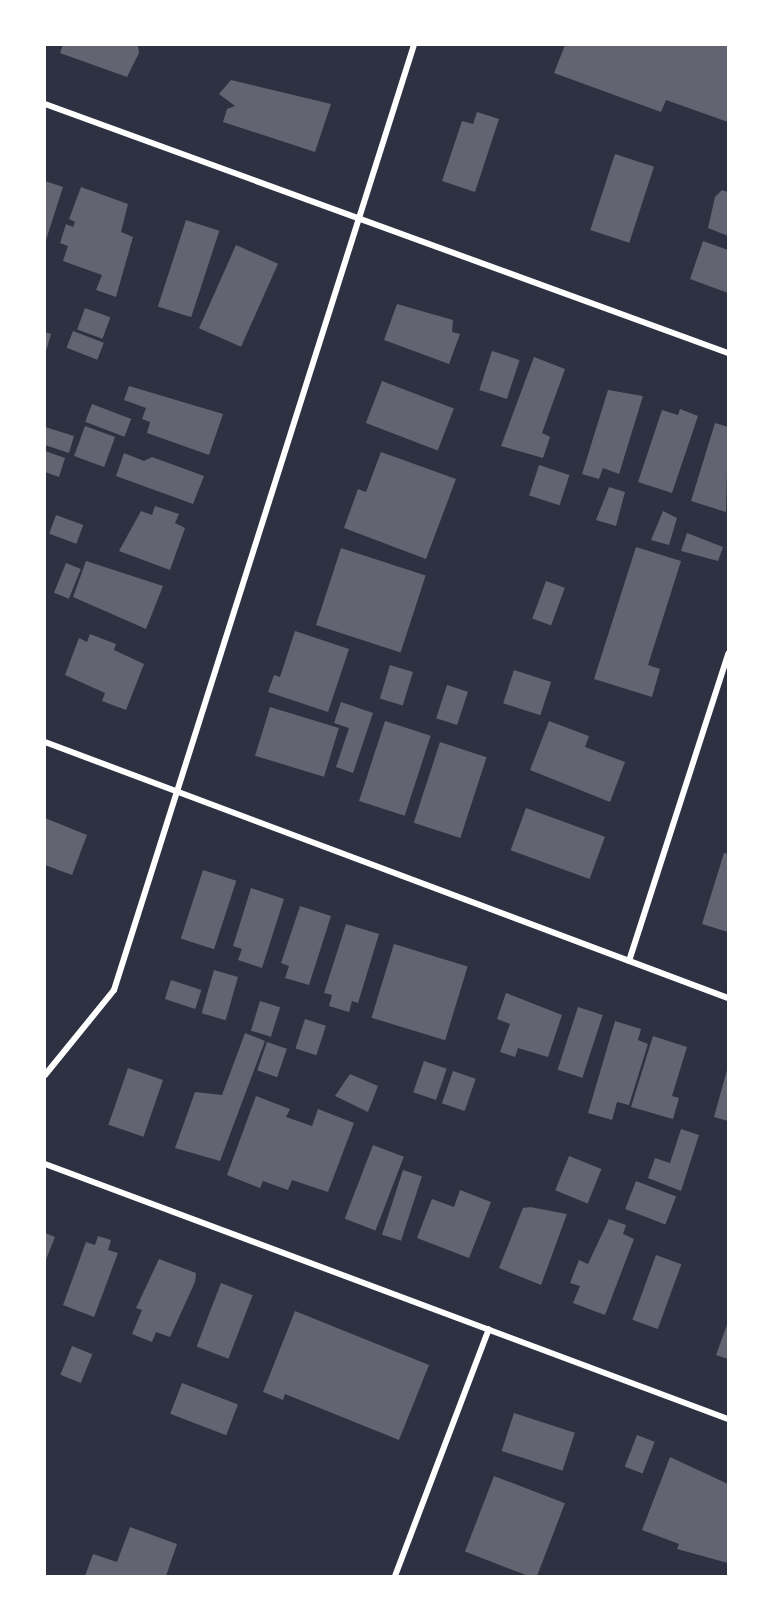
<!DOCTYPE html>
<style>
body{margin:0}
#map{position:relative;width:773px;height:1621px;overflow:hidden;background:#2d3142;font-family:"DM Sans",sans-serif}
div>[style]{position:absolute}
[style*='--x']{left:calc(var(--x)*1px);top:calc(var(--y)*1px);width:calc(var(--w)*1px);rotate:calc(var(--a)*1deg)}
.building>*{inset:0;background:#626471;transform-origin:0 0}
.minor>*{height:6px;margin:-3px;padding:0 3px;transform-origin:3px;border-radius:3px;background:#fff}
span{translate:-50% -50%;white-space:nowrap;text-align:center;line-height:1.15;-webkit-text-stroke:4.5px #fff;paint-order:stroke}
.frame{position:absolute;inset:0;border:46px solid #fff;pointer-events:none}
</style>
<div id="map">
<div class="building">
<div style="clip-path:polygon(63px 45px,138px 45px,139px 53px,127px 77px,60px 53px)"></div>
<div style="clip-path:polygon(565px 45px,728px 45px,728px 122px,666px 100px,661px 112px,554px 73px)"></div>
<div style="clip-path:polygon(231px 80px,331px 104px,315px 152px,223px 122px,227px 109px,235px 106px,219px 94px)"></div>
<div style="clip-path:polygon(477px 112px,499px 119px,475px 192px,442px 181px,462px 121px,473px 124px)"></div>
<div style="left:615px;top:154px;width:41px;height:80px;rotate:18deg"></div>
<div style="clip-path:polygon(45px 181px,63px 187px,45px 243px)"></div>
<div style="clip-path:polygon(81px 187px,128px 204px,121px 232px,133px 237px,116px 297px,96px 290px,102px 275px,63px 261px,68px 246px,60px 243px,66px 224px,73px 227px,75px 222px,69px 219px)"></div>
<div style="clip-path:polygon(722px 190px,728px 192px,728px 236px,708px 228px,715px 197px)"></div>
<div style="left:186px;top:220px;width:35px;height:91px;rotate:18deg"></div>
<div style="clip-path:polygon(703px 241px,728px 250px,728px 293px,690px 279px)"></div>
<div style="left:236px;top:245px;width:46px;height:91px;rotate:24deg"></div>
<div style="clip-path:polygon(397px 304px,453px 320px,452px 332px,460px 334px,449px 364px,384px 340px)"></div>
<div style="left:85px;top:308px;width:27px;height:23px;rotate:20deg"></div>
<div style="left:73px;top:331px;width:33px;height:18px;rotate:21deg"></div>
<div style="clip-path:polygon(45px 332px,51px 334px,46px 351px,45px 351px)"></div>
<div style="left:492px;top:351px;width:29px;height:41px;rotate:18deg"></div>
<div style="clip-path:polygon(534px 357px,565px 369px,542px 433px,550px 437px,543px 458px,501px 446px)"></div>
<div style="left:382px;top:381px;width:77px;height:45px;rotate:21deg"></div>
<div style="clip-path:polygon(129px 386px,223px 414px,209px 455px,147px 433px,150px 422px,142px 419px,146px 408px,124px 400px)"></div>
<div style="clip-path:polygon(608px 390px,643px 396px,619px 474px,603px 468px,599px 479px,582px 474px)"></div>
<div style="left:92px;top:404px;width:42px;height:19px;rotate:21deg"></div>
<div style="clip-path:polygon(680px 409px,698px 416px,672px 493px,638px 482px,662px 410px,678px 415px)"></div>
<div style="clip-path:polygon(715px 423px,728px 427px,726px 512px,691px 501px)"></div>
<div style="left:85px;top:426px;width:32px;height:32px;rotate:20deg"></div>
<div style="clip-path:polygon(45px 427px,74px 436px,69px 453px,45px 445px)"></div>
<div style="clip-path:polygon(45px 451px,65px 458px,59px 477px,45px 472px)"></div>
<div style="clip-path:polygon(381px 452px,456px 479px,426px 559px,344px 528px,358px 489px,366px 492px)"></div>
<div style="clip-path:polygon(124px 453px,144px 461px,152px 457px,204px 476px,193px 504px,116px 476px)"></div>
<div style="left:539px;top:465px;width:32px;height:32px;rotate:18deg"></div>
<div style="clip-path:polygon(609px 487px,625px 492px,616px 526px,596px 520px)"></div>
<div style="clip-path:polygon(155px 506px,179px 514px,175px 523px,185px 528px,170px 570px,119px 551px,141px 511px,152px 515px)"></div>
<div style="clip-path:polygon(663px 511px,677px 518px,669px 545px,651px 540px)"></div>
<div style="left:56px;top:515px;width:29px;height:20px;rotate:20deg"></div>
<div style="clip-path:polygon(687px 533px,723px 547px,718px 561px,681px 551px)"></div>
<div style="clip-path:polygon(636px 547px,681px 561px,648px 665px,660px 669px,652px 697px,594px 679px)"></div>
<div style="left:341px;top:548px;width:89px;height:81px;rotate:18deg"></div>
<div style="clip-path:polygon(86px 561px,163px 586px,146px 629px,73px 597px)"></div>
<div style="left:66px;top:563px;width:16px;height:32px;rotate:22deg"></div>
<div style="left:546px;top:581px;width:20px;height:40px;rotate:20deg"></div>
<div style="clip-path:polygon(295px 631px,349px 649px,328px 712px,268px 692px,274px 675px,280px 677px)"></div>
<div style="clip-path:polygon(90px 634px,116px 644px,114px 650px,144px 664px,126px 710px,102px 701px,105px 693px,65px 675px,79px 638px,87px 642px)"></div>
<div style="left:390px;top:665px;width:24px;height:35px;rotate:17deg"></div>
<div style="left:514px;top:670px;width:39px;height:35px;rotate:18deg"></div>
<div style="left:447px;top:685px;width:22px;height:35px;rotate:18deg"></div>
<div style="clip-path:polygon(341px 702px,373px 713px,353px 773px,336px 767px,349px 728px,334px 723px)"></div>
<div style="left:270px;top:707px;width:72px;height:51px;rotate:17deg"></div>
<div style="left:385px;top:721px;width:48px;height:84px;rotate:18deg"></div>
<div style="clip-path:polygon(549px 721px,589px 736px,585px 747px,625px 762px,610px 802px,530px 770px)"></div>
<div style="left:440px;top:742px;width:49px;height:85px;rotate:18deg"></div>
<div style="left:526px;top:808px;width:84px;height:45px;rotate:20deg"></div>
<div style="clip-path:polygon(45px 818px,87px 835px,72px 875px,45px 865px)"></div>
<div style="clip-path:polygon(724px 853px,728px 854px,728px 932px,702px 924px)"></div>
<div style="left:203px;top:870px;width:35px;height:72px;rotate:18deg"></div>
<div style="clip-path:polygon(251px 888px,284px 899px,262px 968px,238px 960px,242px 949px,233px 946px)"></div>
<div style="clip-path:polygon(300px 906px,331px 916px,309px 985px,285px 978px,289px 966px,281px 963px)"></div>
<div style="clip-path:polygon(346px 924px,379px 934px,358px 1003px,352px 1001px,349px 1012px,329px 1006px,332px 995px,324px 993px)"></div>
<div style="left:394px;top:944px;width:77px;height:77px;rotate:17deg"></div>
<div style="left:214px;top:970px;width:25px;height:45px;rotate:16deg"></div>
<div style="left:171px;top:980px;width:32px;height:20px;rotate:18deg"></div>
<div style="clip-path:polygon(506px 993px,562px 1015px,548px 1057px,518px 1048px,515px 1057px,500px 1052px,510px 1024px,497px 1019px)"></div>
<div style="left:260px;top:1001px;width:21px;height:31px;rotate:17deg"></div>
<div style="left:578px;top:1007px;width:26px;height:66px;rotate:18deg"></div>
<div style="left:305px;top:1019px;width:22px;height:31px;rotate:18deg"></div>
<div style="clip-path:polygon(615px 1021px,641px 1029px,638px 1040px,648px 1044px,629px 1105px,617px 1102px,612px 1120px,588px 1113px)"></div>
<div style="clip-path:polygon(245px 1033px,265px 1041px,220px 1161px,175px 1148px,195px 1092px,222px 1095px)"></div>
<div style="clip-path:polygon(653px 1036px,687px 1047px,672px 1096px,679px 1098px,673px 1119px,631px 1107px)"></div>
<div style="left:267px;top:1042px;width:21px;height:30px;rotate:19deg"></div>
<div style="left:424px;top:1061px;width:24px;height:33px;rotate:19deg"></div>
<div style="left:128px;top:1068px;width:37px;height:60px;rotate:19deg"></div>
<div style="clip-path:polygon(727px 1070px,728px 1070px,728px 1121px,714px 1117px)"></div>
<div style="left:453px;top:1071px;width:24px;height:34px;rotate:19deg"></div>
<div style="clip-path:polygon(350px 1074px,378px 1086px,368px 1112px,335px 1096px)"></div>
<div style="clip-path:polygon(256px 1096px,290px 1109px,286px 1117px,312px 1126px,318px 1109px,354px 1123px,328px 1192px,292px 1180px,288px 1190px,263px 1181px,260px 1188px,227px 1175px)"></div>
<div style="clip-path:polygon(681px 1129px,699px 1135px,681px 1191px,648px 1178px,655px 1158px,670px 1163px)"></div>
<div style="left:373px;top:1145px;width:33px;height:79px;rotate:21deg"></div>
<div style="left:569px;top:1156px;width:35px;height:37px;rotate:22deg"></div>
<div style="left:403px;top:1170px;width:20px;height:68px;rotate:18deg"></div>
<div style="left:636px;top:1181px;width:43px;height:30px;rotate:21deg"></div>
<div style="clip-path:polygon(460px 1190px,491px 1202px,469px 1258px,417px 1238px,432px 1199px,454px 1207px)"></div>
<div style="clip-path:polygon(530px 1207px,567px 1214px,541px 1285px,499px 1268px,523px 1208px)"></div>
<div style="clip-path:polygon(609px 1219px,626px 1225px,623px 1234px,634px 1239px,605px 1315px,573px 1303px,580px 1286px,570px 1283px,579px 1260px,588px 1264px)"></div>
<div style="clip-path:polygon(45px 1233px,55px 1237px,45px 1262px)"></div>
<div style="clip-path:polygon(98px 1236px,111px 1240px,108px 1250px,118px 1253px,94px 1317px,63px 1305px,86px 1242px,95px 1245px)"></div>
<div style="left:656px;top:1255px;width:27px;height:69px;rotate:20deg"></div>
<div style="clip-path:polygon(159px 1259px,196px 1273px,195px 1282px,170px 1337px,156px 1332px,152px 1342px,132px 1334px,142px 1310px,136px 1308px)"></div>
<div style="left:221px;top:1283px;width:34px;height:68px;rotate:21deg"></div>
<div style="clip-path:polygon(295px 1311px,429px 1365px,399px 1440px,285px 1394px,283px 1400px,263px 1392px)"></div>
<div style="clip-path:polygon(728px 1322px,728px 1359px,716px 1355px)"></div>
<div style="left:72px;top:1346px;width:22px;height:31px;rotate:22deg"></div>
<div style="left:182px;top:1383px;width:60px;height:33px;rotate:21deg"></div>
<div style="left:514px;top:1413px;width:64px;height:40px;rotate:18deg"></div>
<div style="left:637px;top:1435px;width:19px;height:34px;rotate:21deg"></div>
<div style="clip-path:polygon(670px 1457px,728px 1484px,728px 1563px,677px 1549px,679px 1544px,642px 1530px)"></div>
<div style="left:494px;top:1476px;width:76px;height:81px;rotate:21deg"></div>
<div style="clip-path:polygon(130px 1527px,177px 1544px,166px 1576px,85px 1576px,93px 1554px,117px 1562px)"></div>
</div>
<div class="minor">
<div style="--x:45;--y:104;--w:727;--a:20.03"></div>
<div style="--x:45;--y:742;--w:729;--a:20.55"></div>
<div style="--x:629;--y:961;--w:323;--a:-72.1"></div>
<div style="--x:45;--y:1075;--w:109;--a:-50.9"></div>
<div style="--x:114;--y:990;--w:991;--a:-72.39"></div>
<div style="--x:45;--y:1164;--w:729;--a:20.47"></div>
<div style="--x:395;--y:1576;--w:264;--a:-69.2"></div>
</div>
<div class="frame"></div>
</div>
